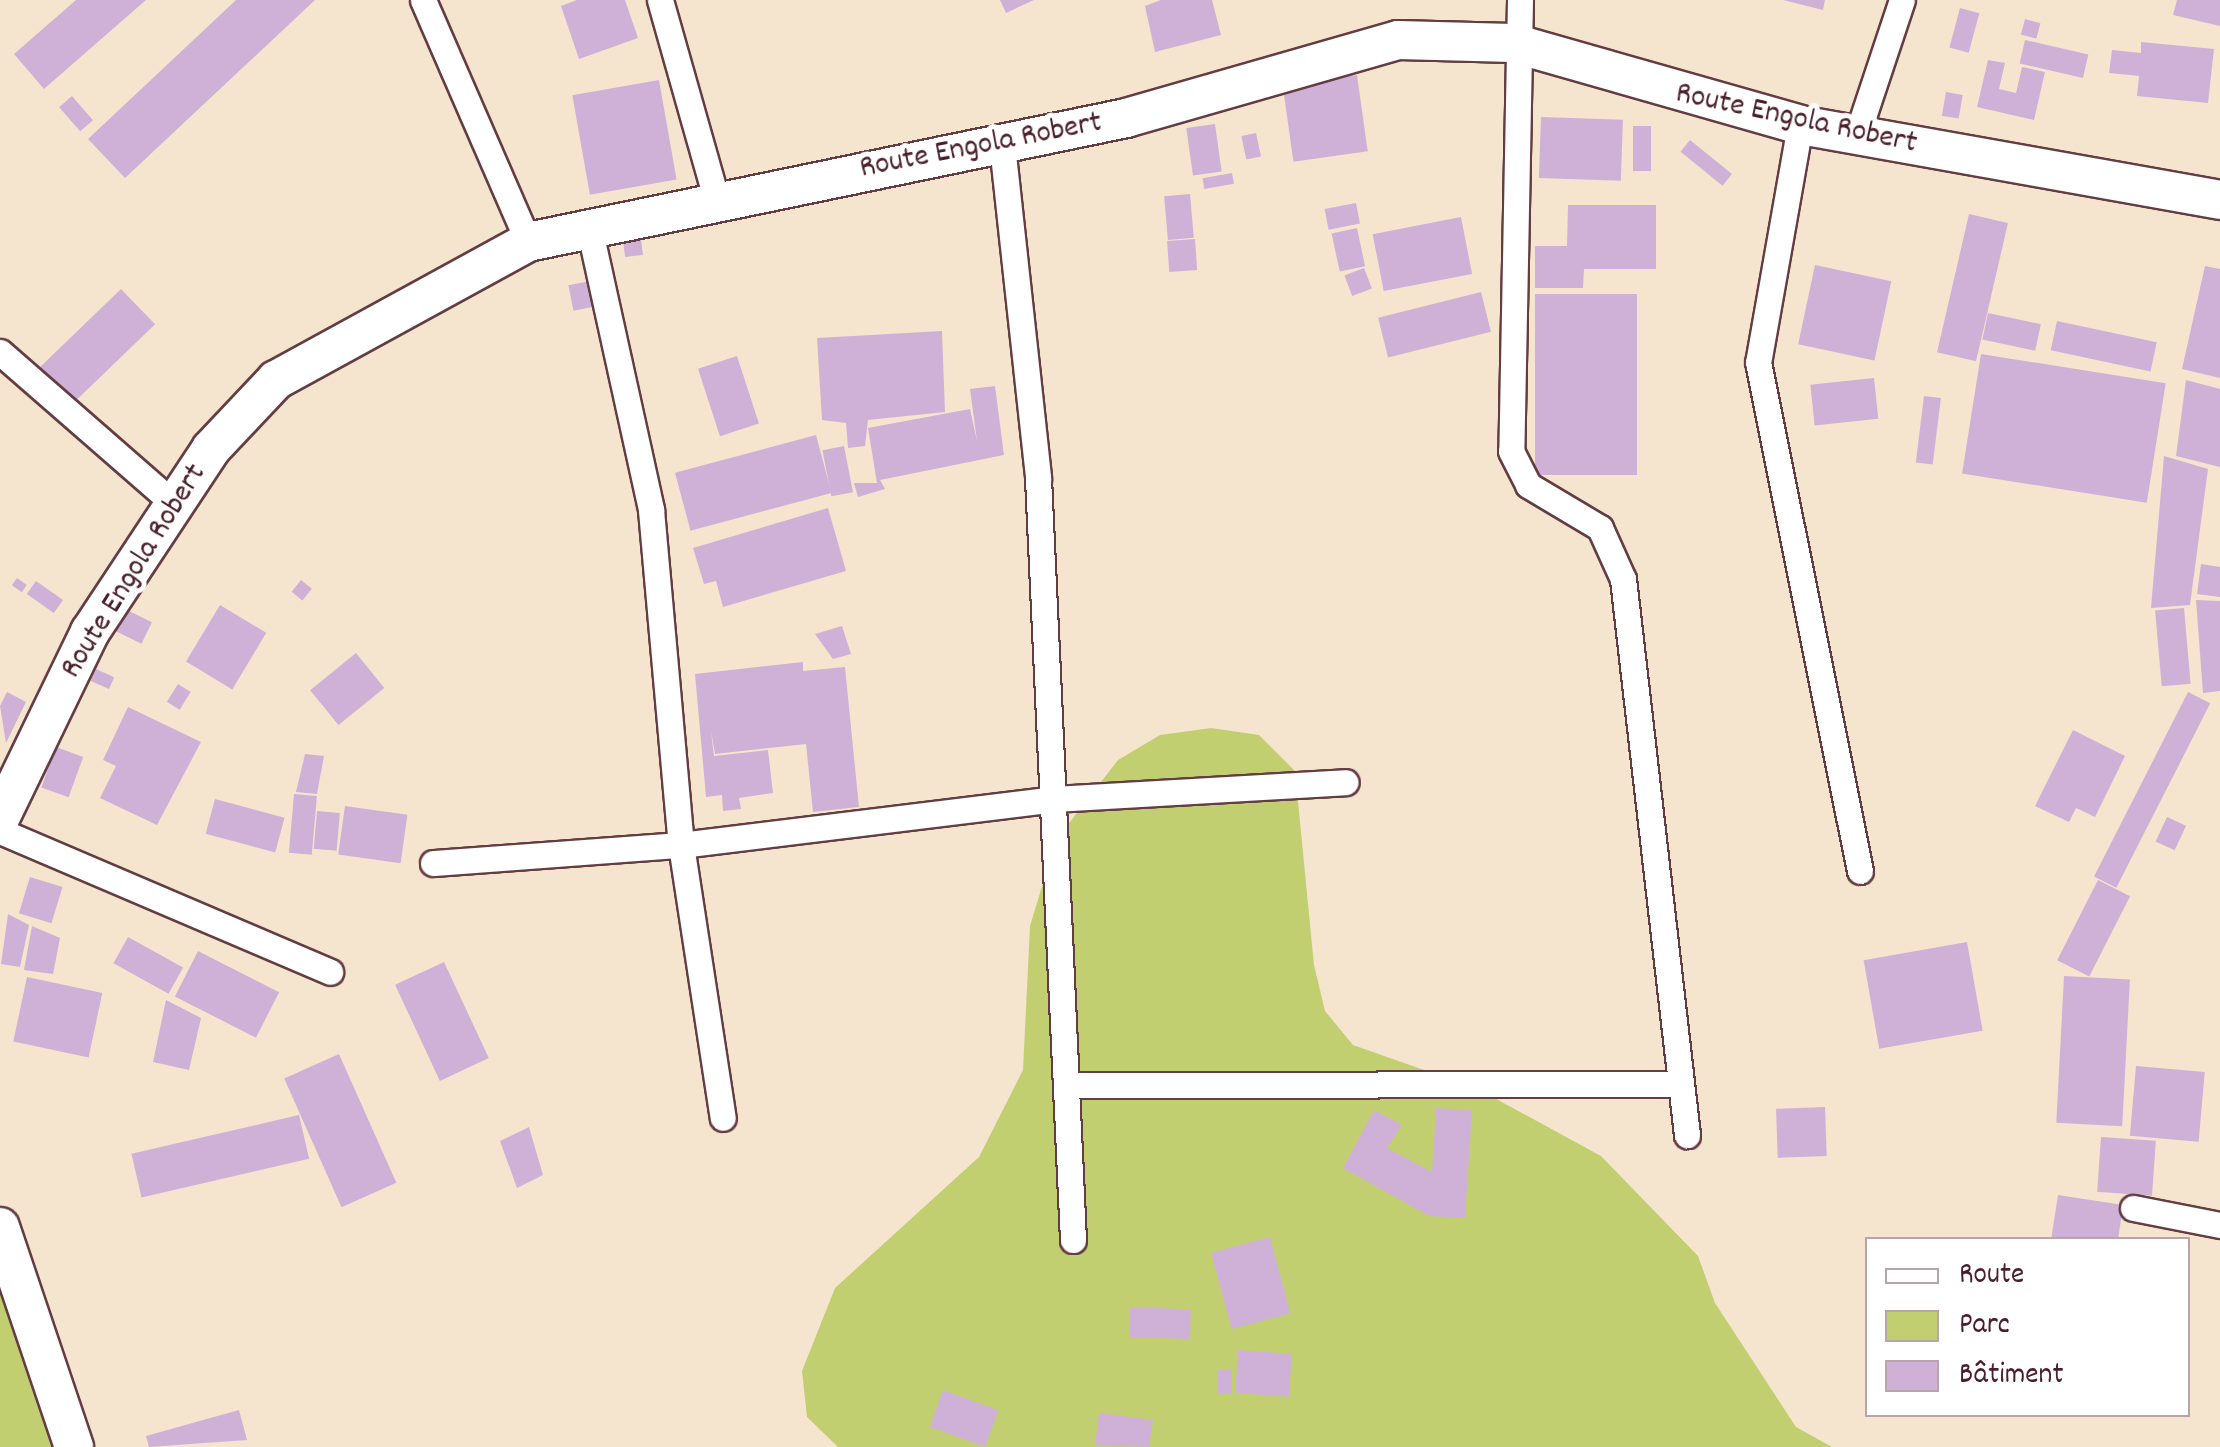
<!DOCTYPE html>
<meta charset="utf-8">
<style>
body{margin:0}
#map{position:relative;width:2220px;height:1447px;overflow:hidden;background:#f5e5ce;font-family:Dekko,sans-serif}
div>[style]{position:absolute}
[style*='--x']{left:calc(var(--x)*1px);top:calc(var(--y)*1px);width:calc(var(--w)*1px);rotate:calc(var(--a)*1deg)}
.green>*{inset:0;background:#c2cf71}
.building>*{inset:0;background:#cfb1d7;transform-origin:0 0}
.roads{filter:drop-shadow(2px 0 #643d43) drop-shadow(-2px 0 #643d43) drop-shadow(0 2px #643d43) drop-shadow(0 -2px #643d43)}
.street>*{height:25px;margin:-12.5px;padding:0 12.5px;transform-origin:12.5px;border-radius:12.5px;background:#fff}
.secondary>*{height:38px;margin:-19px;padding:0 19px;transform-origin:19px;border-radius:19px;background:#fff}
span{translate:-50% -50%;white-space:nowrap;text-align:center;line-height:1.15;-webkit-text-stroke:10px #fff;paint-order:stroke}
.street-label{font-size:32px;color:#4a1f2b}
.legend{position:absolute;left:1865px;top:1237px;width:325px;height:180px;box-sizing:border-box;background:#fff;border:2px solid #b7a5aa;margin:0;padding:12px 18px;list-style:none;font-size:30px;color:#4a1f2b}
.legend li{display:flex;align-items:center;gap:20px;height:50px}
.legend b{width:50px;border:2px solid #b7a5aa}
</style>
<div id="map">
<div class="green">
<div style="clip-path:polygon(1211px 728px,1259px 735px,1295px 771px,1314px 965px,1325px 1011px,1353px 1045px,1478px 1089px,1601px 1156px,1698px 1256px,1715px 1303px,1796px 1427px,1832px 1447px,838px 1447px,807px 1417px,802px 1371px,835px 1288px,979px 1157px,1023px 1070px,1030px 926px,1056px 840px,1118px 760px,1160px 735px)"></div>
<div style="clip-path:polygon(0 1227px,74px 1447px,0 1447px)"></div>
</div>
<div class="building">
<div style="clip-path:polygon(76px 0,146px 0,44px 89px,14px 54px)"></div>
<div style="clip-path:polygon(236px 0,315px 0,125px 178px,88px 139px)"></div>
<div style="clip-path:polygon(577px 0,625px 0,638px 38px,579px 59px,561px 6px)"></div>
<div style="clip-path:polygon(1000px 0,1034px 0,1006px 13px)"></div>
<div style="clip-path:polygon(1161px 0,1212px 0,1221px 35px,1155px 52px,1145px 6px)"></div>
<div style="clip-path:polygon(1783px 0,1825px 0,1823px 10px)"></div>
<div style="clip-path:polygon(2177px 0,2220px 0,2220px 26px,2173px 15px)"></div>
<div style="left:1960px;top:8px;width:20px;height:41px;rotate:15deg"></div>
<div style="left:2025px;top:19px;width:16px;height:16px;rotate:15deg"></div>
<div style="left:2025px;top:40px;width:65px;height:24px;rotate:13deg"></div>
<div style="clip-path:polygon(2141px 42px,2214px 49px,2208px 103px,2137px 96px,2139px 76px,2109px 73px,2112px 50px,2141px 53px)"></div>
<div style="clip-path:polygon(1988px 60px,2005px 63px,1999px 89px,2016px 93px,2022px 67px,2045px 72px,2034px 120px,1977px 107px)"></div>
<div style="left:1357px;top:75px;width:77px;height:75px;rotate:82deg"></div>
<div style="left:659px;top:80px;width:101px;height:88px;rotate:80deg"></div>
<div style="left:1946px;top:92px;width:17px;height:24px;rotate:10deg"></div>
<div style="left:72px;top:96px;width:32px;height:17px;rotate:49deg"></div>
<div style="left:1541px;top:117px;width:82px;height:61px;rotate:2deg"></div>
<div style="left:1215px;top:124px;width:48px;height:29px;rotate:82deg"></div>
<div style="left:1633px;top:126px;width:18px;height:45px"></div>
<div style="left:1256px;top:133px;width:24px;height:15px;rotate:78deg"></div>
<div style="left:1690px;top:140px;width:54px;height:15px;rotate:39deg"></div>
<div style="left:1232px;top:173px;width:11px;height:30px;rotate:80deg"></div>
<div style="left:1190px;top:194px;width:44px;height:26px;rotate:85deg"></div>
<div style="left:1356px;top:203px;width:21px;height:32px;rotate:79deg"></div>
<div style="clip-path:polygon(1568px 205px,1656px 205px,1656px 269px,1584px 269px,1583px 288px,1535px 288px,1535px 246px,1567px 246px)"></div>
<div style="left:1969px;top:214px;width:40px;height:142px;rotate:13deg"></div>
<div style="left:1461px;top:217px;width:58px;height:90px;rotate:79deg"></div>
<div style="left:1357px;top:228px;width:39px;height:26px;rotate:78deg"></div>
<div style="left:641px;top:239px;width:16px;height:18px;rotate:83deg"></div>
<div style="left:1195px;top:239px;width:31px;height:28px;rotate:86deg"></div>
<div style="left:1815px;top:265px;width:78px;height:81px;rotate:12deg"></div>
<div style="clip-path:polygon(2205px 266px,2220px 269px,2220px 378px,2182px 369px)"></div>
<div style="left:1364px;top:268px;width:22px;height:21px;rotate:69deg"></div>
<div style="left:590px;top:281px;width:26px;height:22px;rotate:79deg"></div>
<div style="left:121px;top:289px;width:49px;height:120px;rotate:46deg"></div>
<div style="left:1481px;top:292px;width:41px;height:106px;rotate:76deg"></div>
<div style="left:1535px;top:294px;width:102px;height:181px"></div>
<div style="left:1988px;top:313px;width:54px;height:27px;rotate:12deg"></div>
<div style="left:2057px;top:321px;width:102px;height:30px;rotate:12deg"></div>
<div style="clip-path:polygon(942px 331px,945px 412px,868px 420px,865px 446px,848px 448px,846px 423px,822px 420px,817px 338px)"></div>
<div style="left:1981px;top:354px;width:187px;height:121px;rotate:9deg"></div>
<div style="left:737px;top:356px;width:71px;height:41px;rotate:72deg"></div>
<div style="left:1874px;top:378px;width:41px;height:64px;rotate:84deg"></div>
<div style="clip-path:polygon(2186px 380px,2220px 389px,2220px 467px,2176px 456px)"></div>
<div style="clip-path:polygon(995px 386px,1004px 455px,880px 480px,885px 489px,858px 497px,854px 483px,877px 483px,868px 428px,970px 409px,977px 441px,970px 389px)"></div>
<div style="left:1924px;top:396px;width:17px;height:67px;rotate:7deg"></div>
<div style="left:816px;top:435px;width:60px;height:146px;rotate:75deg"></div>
<div style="left:844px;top:446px;width:47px;height:22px;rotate:79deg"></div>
<div style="clip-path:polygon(2164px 456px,2208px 469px,2190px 605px,2151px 608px)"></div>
<div style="clip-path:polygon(828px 508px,846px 571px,723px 607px,716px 581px,704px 584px,693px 548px)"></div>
<div style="clip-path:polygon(2201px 564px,2220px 567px,2220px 597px,2197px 594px)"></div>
<div style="left:17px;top:578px;width:12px;height:9px;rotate:35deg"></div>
<div style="left:301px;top:580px;width:14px;height:15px;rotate:39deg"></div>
<div style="left:36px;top:581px;width:33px;height:16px;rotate:35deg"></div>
<div style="clip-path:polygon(2196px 600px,2220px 601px,2220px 691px,2203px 693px)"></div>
<div style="left:220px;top:605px;width:54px;height:66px;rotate:31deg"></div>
<div style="left:2184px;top:608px;width:76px;height:29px;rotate:85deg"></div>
<div style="left:125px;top:609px;width:30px;height:24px;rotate:26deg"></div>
<div style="clip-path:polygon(842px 626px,851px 654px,833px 659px,815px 634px)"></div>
<div style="left:356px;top:653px;width:45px;height:59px;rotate:51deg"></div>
<div style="clip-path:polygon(803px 662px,803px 671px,845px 667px,859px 807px,813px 812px,806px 744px,715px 754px,711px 731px,714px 756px,768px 750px,773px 793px,739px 798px,741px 809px,723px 811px,722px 795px,706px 797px,695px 674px)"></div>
<div style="left:96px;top:669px;width:20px;height:13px;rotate:24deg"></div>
<div style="left:178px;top:684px;width:15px;height:21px;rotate:32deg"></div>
<div style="clip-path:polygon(7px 692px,26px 702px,6px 743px,0 706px)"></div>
<div style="left:2188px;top:692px;width:25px;height:207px;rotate:27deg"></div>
<div style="clip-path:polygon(128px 707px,201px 742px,157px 825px,100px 798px,116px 766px,103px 760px)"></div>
<div style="clip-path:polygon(2073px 730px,2125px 756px,2095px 817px,2076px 808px,2069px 822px,2035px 806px)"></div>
<div style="left:56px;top:747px;width:29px;height:43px;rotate:20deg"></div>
<div style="clip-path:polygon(305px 754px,324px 756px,317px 794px,296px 792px)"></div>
<div style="left:294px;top:794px;width:23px;height:59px;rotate:5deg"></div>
<div style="left:215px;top:799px;width:72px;height:36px;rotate:15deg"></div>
<div style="left:345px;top:806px;width:63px;height:49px;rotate:8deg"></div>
<div style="left:317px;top:811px;width:23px;height:38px;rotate:5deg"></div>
<div style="left:2167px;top:817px;width:21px;height:27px;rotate:25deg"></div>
<div style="left:30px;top:877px;width:34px;height:38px;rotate:17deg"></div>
<div style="left:2098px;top:880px;width:36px;height:90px;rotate:27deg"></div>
<div style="clip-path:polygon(8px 914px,29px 925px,20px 967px,1px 964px)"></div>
<div style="clip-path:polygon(32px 926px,60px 938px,53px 974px,24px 970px)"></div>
<div style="left:128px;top:937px;width:63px;height:30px;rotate:29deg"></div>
<div style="left:1967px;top:942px;width:90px;height:105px;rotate:80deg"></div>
<div style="left:198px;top:951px;width:91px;height:51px;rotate:27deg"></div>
<div style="left:444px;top:962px;width:106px;height:54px;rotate:65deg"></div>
<div style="left:2064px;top:976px;width:66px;height:147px;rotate:3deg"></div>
<div style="left:27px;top:977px;width:77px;height:66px;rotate:12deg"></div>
<div style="clip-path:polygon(166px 1000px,201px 1018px,189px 1070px,153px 1062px)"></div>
<div style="left:339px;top:1054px;width:141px;height:60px;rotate:66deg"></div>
<div style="left:2136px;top:1066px;width:69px;height:70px;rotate:5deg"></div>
<div style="left:1825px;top:1107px;width:49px;height:49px;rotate:88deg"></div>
<div style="clip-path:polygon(1436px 1108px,1472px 1110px,1465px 1218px,1429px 1216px,1343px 1168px,1374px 1110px,1402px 1125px,1387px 1148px,1432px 1172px)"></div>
<div style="left:299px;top:1115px;width:45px;height:172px;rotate:77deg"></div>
<div style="clip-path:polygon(529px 1127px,543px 1175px,517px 1188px,500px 1141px)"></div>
<div style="left:2101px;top:1137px;width:55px;height:55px;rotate:4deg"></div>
<div style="clip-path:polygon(2058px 1195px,2123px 1205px,2118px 1240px,2051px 1240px)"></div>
<div style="left:1270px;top:1237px;width:79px;height:61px;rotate:75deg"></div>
<div style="left:1130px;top:1307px;width:61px;height:30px;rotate:2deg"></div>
<div style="left:1238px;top:1350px;width:54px;height:43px;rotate:4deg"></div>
<div style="left:1217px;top:1370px;width:15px;height:23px"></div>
<div style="left:943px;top:1390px;width:59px;height:39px;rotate:20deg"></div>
<div style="clip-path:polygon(239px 1410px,247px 1440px,149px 1447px,146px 1436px)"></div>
<div style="clip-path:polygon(1099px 1413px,1153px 1420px,1149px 1447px,1095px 1445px)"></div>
</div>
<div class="roads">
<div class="street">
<div style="--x:423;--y:0;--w:264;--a:66.5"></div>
<div style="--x:660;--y:0;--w:206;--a:74.2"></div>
<div style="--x:1520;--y:0;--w:451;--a:91.1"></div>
<div style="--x:1511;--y:451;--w:38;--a:63"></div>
<div style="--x:1528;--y:485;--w:84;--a:30.8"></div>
<div style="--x:1600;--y:528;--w:56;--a:65.7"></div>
<div style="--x:1623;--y:579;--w:560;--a:83.43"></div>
<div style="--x:1800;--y:125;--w:241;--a:100"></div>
<div style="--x:1758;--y:362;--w:519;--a:78.67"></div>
<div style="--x:1857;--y:135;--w:142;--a:-71.6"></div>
<div style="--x:1002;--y:145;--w:335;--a:83.8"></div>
<div style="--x:1038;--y:478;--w:763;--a:87.37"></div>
<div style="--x:589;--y:227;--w:290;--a:77.6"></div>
<div style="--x:651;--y:510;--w:336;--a:84.9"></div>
<div style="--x:681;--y:845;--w:276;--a:81.3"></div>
<div style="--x:0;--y:352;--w:228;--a:41.1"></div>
<div style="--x:0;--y:831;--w:359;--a:23.1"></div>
<div style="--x:433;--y:863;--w:249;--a:-4.2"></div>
<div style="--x:681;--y:845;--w:375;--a:-7"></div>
<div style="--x:1053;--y:799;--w:293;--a:-3.3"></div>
<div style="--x:1066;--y:1085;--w:614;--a:-0.09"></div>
<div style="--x:2133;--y:1208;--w:89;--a:11.1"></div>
</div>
<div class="secondary">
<div style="--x:0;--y:818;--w:207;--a:-64.2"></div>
<div style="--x:90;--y:632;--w:219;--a:-56.5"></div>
<div style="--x:211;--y:449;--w:95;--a:-46.7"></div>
<div style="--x:276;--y:380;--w:287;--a:-28.7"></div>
<div style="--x:528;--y:242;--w:611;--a:-11.71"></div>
<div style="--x:1126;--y:118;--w:283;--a:-16"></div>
<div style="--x:1398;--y:40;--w:115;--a:1.5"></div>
<div style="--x:1513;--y:43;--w:298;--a:15.9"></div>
<div style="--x:1800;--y:125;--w:427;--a:10.1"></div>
<div style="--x:0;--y:1227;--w:232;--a:71.4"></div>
</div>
</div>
<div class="street-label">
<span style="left:1796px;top:120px;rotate:12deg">Route Engola Robert</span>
<span style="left:981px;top:147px;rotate:-11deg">Route Engola Robert</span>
<span style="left:135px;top:572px;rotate:-58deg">Route Engola Robert</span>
</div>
<ul class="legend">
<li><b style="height:12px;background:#fff"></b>Route</li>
<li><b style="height:28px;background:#c2cf71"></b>Parc</li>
<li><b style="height:28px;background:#cfb1d7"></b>Bâtiment</li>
</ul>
</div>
